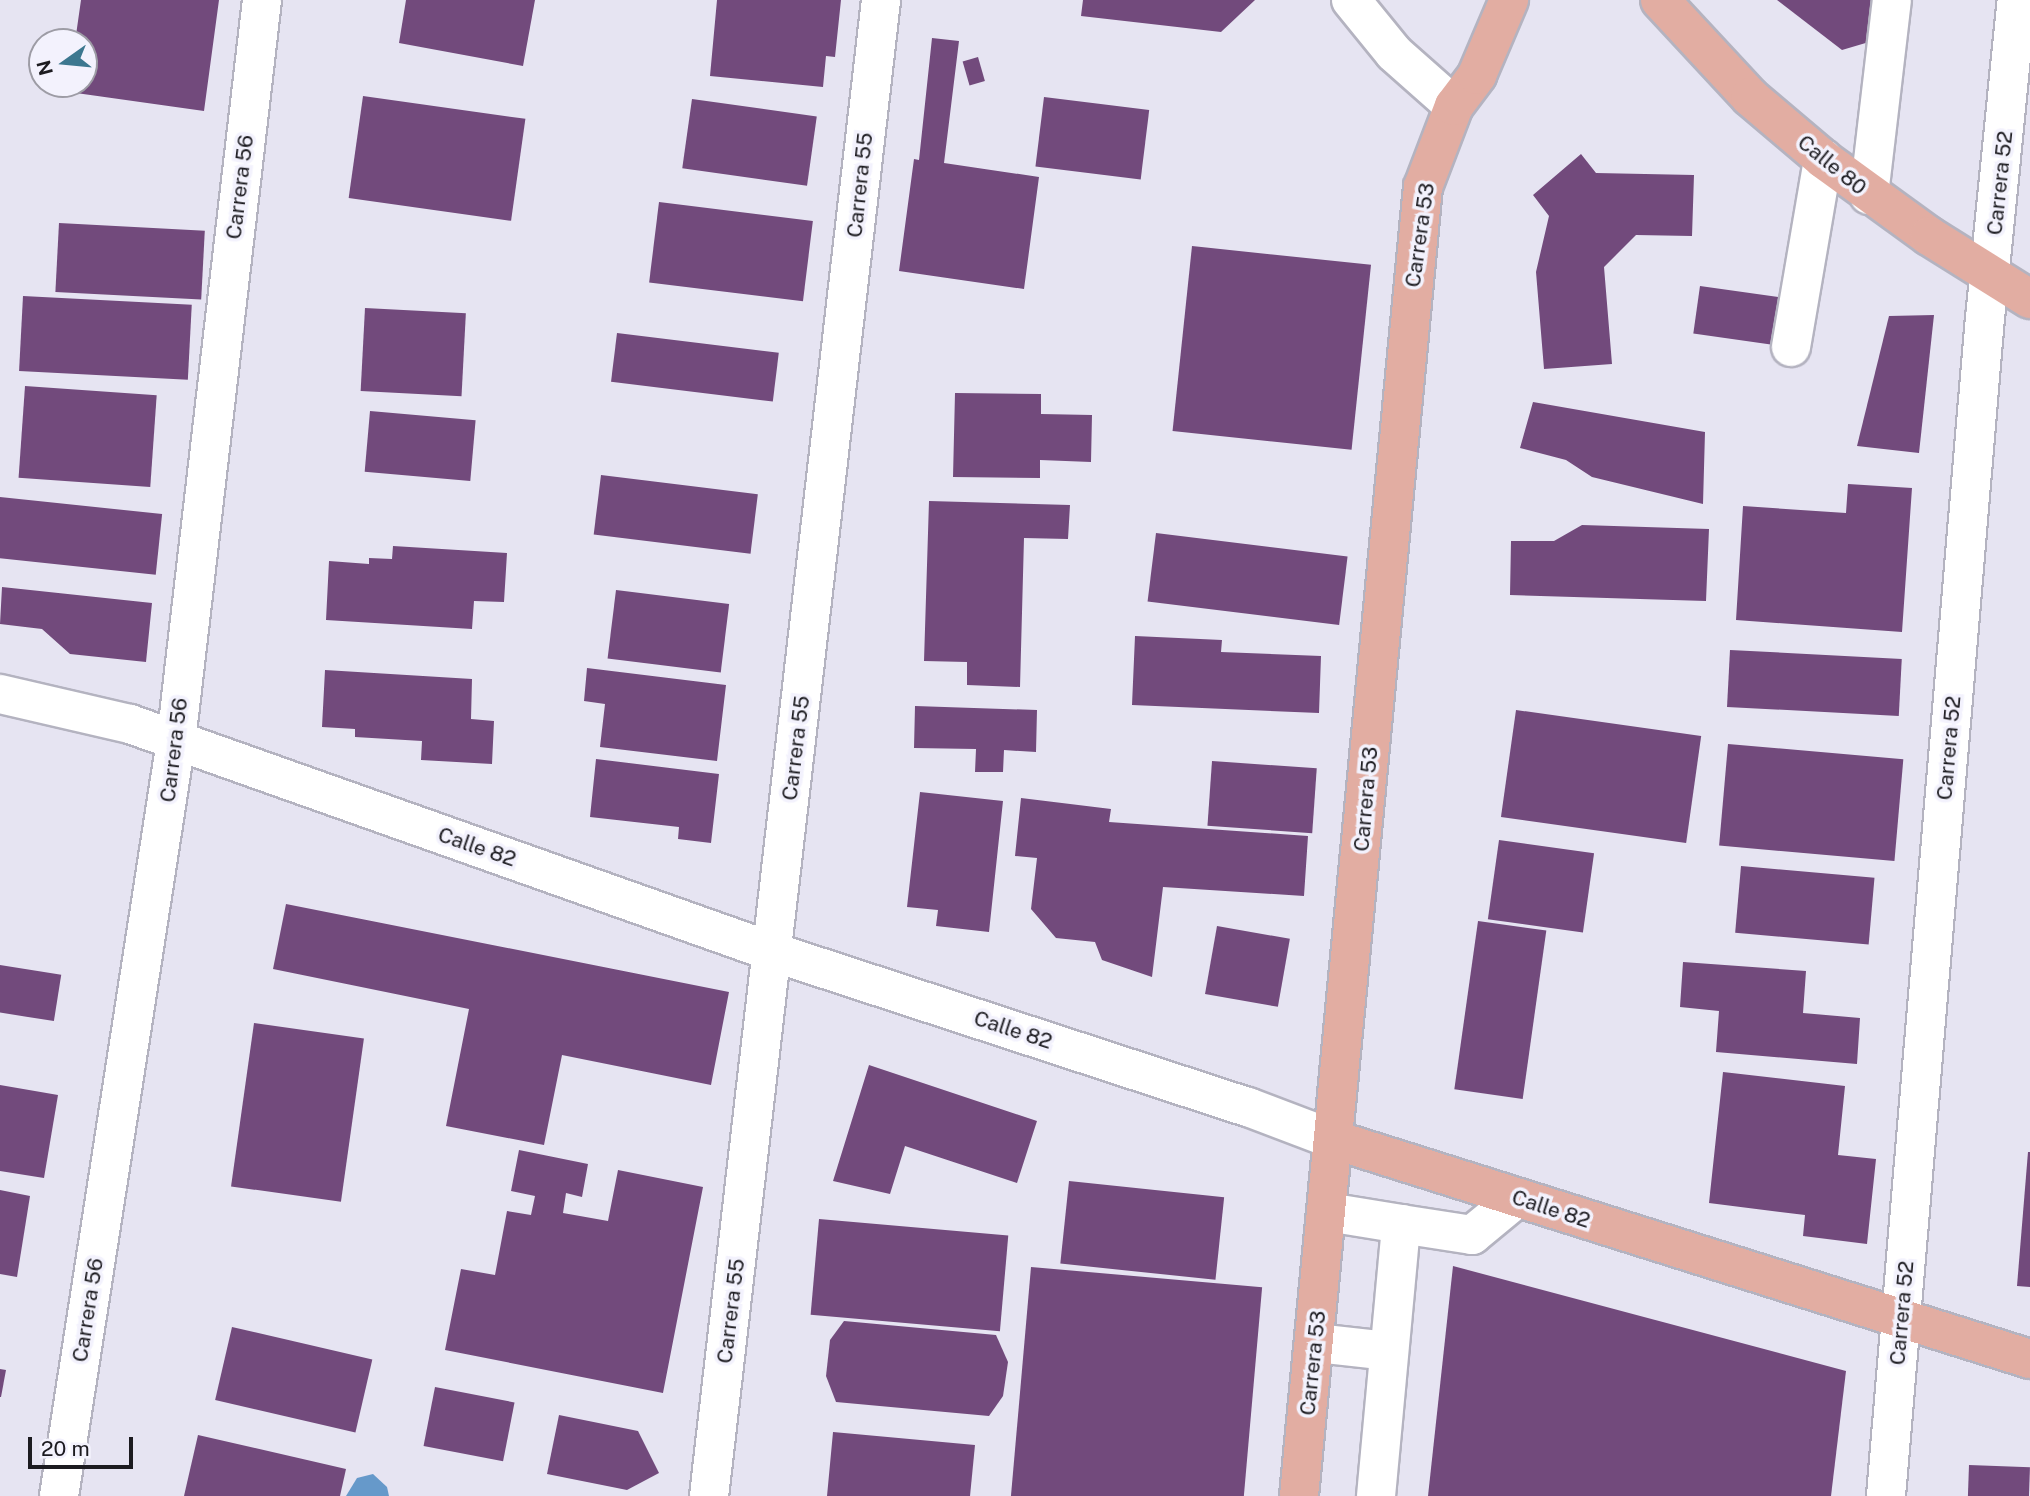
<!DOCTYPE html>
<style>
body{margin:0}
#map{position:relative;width:2030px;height:1496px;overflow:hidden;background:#e6e4f2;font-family:"Public Sans",sans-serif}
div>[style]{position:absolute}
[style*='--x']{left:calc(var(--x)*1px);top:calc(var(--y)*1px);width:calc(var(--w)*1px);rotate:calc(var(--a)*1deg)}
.water>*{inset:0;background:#6699ca}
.building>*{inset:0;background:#724a7c;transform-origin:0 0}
.roads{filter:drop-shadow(2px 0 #b4b3c0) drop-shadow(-2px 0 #b4b3c0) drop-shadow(0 2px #b4b3c0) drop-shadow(0 -2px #b4b3c0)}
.minor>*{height:38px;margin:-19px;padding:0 19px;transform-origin:19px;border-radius:19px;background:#fff}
.major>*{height:38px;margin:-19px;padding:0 19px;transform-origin:19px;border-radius:19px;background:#e2ada2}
span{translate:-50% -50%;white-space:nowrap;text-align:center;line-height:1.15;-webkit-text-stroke:7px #f3f2fd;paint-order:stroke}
.street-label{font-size:21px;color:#1c1b20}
.north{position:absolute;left:28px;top:28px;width:70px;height:70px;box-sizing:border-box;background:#f3f2fd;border:2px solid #9d9ca5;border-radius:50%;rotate:255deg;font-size:19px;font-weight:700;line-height:28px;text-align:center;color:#1c1b20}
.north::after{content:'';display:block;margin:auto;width:24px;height:32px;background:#3c778f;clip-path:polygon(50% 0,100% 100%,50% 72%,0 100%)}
.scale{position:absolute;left:28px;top:1437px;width:105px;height:32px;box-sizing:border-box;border:4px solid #1c1b20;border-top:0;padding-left:9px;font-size:21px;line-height:24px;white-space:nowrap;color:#1c1b20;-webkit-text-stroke:5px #f3f2fd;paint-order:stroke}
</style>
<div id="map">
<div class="water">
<div style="clip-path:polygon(373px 1474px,387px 1487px,389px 1496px,346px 1496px,357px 1478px)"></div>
</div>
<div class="building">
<div style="clip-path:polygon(81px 0,219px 0,204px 111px,69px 92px,70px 84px,84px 84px,84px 42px,75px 42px)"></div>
<div style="clip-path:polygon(406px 0,535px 0,523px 66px,399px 43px)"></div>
<div style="clip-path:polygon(717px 0,841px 0,835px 57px,826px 56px,823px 87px,710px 76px)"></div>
<div style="clip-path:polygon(1083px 0,1255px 0,1221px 32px,1081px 16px)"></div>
<div style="clip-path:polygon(1777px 0,1873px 0,1869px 42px,1842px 50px)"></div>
<div style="clip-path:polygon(932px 38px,959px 41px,944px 163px,1039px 177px,1024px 289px,899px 271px,914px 159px,919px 160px)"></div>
<div style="left:978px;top:57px;width:25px;height:16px;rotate:74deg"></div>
<div style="left:363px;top:96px;width:164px;height:103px;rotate:8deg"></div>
<div style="left:1044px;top:97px;width:106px;height:70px;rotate:7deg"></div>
<div style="left:692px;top:99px;width:126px;height:70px;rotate:8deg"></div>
<div style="clip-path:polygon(1581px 154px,1596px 173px,1694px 175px,1692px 236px,1636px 235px,1604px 267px,1612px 364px,1544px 369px,1536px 272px,1549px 216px,1533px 195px)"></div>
<div style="left:659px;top:202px;width:155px;height:81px;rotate:7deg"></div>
<div style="left:59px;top:223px;width:146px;height:69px;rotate:3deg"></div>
<div style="left:1192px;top:246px;width:180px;height:186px;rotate:6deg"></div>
<div style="left:1700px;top:286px;width:87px;height:48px;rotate:8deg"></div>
<div style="left:23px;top:296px;width:169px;height:75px;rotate:3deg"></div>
<div style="left:365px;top:308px;width:101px;height:83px;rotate:3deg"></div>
<div style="clip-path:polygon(1934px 315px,1919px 453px,1857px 446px,1889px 316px)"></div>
<div style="left:617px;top:333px;width:163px;height:49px;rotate:7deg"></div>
<div style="left:25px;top:386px;width:132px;height:92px;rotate:4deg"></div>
<div style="clip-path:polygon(955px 393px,1041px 394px,1041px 414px,1092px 415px,1091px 462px,1040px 460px,1040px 478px,953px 477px)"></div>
<div style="clip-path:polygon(1533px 402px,1705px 432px,1703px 504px,1592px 477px,1566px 460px,1520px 448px)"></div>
<div style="left:370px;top:411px;width:106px;height:61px;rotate:5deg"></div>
<div style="left:601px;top:475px;width:158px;height:60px;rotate:7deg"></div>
<div style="clip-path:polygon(1848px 484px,1912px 488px,1902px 632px,1736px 620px,1743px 506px,1846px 513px)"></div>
<div style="left:0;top:497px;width:163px;height:61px;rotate:6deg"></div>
<div style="clip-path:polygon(929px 501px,1070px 505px,1068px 539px,1024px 538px,1020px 687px,967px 685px,967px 662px,924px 661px)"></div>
<div style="clip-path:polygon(1582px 525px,1709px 529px,1706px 601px,1510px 595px,1511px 541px,1554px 541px)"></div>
<div style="left:1156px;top:533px;width:193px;height:69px;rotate:7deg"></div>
<div style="clip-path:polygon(393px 546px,507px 553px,504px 602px,474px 601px,472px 629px,326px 620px,329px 561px,369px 564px,369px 558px,392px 559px)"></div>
<div style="clip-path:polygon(2px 587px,152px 603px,146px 662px,70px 654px,42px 629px,0 624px)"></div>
<div style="left:616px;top:590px;width:114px;height:69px;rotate:7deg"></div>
<div style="clip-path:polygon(1135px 636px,1222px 640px,1221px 652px,1321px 656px,1319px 713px,1132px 705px)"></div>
<div style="left:1730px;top:650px;width:172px;height:57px;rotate:3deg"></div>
<div style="clip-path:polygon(587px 668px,726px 685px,717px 761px,600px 747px,605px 704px,584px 701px)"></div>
<div style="clip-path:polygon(325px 670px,472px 679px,471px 719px,494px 721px,492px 764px,421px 760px,422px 741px,355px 737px,355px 729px,322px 727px)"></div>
<div style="clip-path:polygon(915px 706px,1037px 710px,1036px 752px,1004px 750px,1003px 772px,975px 772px,976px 749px,914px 748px)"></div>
<div style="left:1516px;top:710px;width:187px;height:108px;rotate:8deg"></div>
<div style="left:1728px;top:744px;width:176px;height:102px;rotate:5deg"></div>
<div style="clip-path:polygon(596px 759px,719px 774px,711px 843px,678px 839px,679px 827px,590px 817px)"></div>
<div style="left:1212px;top:761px;width:105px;height:65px;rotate:4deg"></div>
<div style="clip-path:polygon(920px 792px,1003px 801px,989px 932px,936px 926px,938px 910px,907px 907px)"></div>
<div style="clip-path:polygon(1021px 798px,1111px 809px,1109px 822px,1308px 836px,1304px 896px,1163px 887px,1152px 977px,1102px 960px,1095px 942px,1056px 938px,1031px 909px,1037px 858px,1015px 856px)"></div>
<div style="left:1499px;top:840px;width:96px;height:80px;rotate:8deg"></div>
<div style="left:1741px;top:866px;width:134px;height:67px;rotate:5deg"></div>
<div style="clip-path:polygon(286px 904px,729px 992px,711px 1085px,562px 1055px,544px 1145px,446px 1126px,469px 1009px,273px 969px)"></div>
<div style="left:1478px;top:921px;width:69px;height:170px;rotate:8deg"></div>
<div style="left:1217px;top:926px;width:74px;height:69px;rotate:10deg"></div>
<div style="clip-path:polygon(1683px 962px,1806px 971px,1803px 1013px,1860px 1018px,1857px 1064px,1716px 1052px,1719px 1011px,1680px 1007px)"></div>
<div style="left:0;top:965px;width:62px;height:47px;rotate:9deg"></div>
<div style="left:254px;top:1023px;width:111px;height:165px;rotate:8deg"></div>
<div style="clip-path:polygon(869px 1065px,1037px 1121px,1017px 1183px,905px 1146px,890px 1194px,833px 1181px)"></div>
<div style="clip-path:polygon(1723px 1072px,1845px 1086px,1838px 1155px,1876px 1159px,1867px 1244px,1803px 1236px,1805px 1215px,1709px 1203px)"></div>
<div style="clip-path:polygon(0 1085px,58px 1095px,44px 1178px,0 1171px)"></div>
<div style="clip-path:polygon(519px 1150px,588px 1164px,582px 1197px,566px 1193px,563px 1213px,608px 1221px,618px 1170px,703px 1187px,663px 1393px,445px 1350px,461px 1269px,495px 1275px,507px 1211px,531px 1215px,535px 1196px,511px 1191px)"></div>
<div style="clip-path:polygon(2028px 1152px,2030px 1152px,2030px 1287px,2017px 1286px)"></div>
<div style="left:1069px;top:1181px;width:156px;height:83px;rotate:6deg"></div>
<div style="clip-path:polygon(0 1190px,30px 1196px,17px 1277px,0 1274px)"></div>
<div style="left:819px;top:1219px;width:190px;height:96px;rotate:5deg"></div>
<div style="clip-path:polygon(1453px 1266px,1846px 1371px,1831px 1496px,1428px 1496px)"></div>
<div style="left:1031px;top:1267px;width:232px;height:230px;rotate:5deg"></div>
<div style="clip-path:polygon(844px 1321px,996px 1335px,1008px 1362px,1003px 1396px,989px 1416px,836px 1402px,826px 1376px,830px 1340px)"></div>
<div style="left:232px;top:1327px;width:144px;height:75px;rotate:13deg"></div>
<div style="clip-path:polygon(0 1369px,6px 1370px,1px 1397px,0 1397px)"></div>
<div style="left:435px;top:1387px;width:81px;height:60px;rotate:11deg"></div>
<div style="clip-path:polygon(559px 1415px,638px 1431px,659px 1473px,627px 1490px,547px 1474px)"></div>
<div style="clip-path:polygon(833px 1432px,975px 1445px,970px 1496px,827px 1496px)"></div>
<div style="clip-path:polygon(198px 1435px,346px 1469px,340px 1496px,184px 1496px)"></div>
<div style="left:1969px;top:1465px;width:61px;height:31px;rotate:2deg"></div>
</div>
<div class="roads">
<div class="minor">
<div style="--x:1351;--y:0;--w:68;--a:50.9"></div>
<div style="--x:1394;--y:53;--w:80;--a:41.5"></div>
<div style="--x:1869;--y:195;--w:196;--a:-83.3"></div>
<div style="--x:1791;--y:347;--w:191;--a:-80.3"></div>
<div style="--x:0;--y:694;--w:133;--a:13"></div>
<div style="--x:130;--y:724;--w:682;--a:19.52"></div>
<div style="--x:773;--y:952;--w:500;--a:18.1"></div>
<div style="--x:1248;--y:1107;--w:93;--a:20.8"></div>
<div style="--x:1328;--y:1212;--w:74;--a:9.3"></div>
<div style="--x:1316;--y:1343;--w:73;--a:6.3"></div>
<div style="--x:59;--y:1496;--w:764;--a:-81.19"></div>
<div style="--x:176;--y:741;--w:746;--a:-83.38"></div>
<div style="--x:709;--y:1496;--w:1506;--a:-83.44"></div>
<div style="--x:1376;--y:1496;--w:273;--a:-84.7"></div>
<div style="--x:1401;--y:1224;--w:72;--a:8.8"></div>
<div style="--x:1472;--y:1235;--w:58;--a:-39.4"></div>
<div style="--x:1886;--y:1496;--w:1182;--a:-85.2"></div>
<div style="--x:1985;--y:318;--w:320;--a:-84.3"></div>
</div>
<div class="major">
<div style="--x:1660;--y:0;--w:132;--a:47.1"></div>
<div style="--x:1750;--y:97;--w:96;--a:40.3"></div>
<div style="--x:1823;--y:159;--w:131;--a:36"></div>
<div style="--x:1929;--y:236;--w:119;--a:32"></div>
<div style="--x:1335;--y:1140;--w:729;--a:17.49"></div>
<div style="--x:1299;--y:1496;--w:1315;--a:-84.59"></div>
<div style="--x:1423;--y:187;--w:87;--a:-69.1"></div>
<div style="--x:1454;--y:106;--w:39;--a:-53"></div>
<div style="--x:1477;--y:75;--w:82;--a:-66.9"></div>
</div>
</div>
<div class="street-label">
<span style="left:1832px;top:165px;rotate:39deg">Calle 80</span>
<span style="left:2000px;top:183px;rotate:-84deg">Carrera 52</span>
<span style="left:860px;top:185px;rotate:-84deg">Carrera 55</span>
<span style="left:240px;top:187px;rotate:-83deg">Carrera 56</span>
<span style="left:1420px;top:235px;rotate:-82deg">Carrera 53</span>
<span style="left:796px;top:748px;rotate:-83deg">Carrera 55</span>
<span style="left:1949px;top:748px;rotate:-85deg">Carrera 52</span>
<span style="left:174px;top:750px;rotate:-83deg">Carrera 56</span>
<span style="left:1366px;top:799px;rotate:-85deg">Carrera 53</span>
<span style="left:477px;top:847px;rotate:19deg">Calle 82</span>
<span style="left:1013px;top:1030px;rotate:18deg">Calle 82</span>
<span style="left:1551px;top:1209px;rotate:18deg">Calle 82</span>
<span style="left:88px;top:1310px;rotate:-81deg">Carrera 56</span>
<span style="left:731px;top:1311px;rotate:-83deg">Carrera 55</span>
<span style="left:1902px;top:1313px;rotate:-85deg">Carrera 52</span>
<span style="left:1313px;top:1363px;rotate:-84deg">Carrera 53</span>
</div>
<div class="north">N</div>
<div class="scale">20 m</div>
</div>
